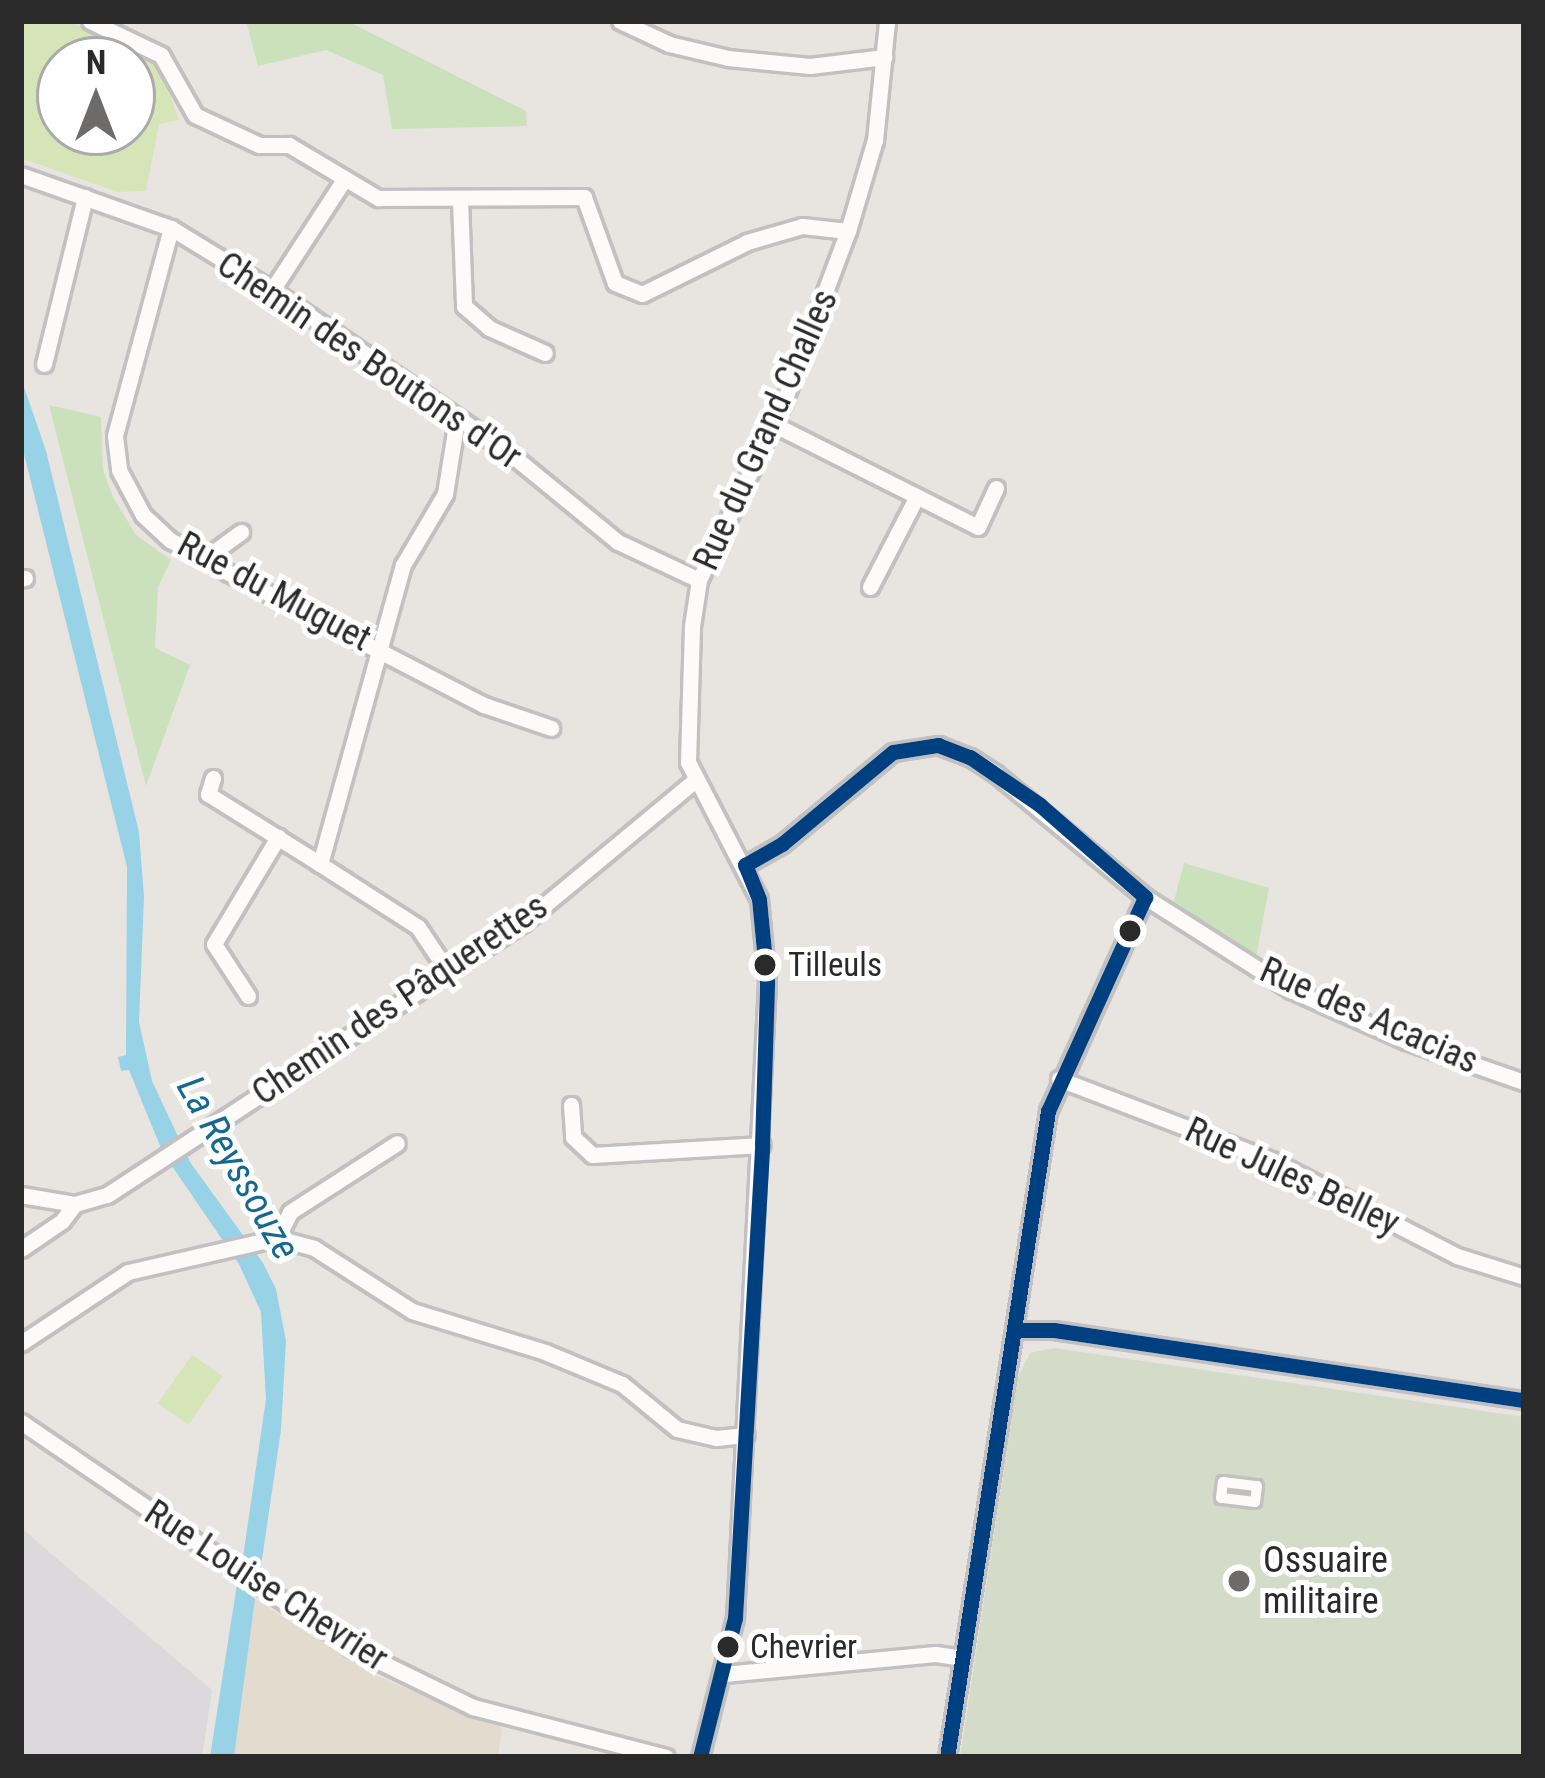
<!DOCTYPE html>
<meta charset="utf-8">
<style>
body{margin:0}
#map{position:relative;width:1545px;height:1778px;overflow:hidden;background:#e8e4e0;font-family:"Roboto Condensed",sans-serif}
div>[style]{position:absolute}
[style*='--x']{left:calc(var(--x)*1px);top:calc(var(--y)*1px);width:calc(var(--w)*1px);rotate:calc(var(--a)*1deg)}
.industrial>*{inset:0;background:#dbd9db}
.education>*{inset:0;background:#e2dbce}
.green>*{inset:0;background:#cbe1bb}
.cemetery>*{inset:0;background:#d4dbc8}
.pitch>*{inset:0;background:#d5e5b8;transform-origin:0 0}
.water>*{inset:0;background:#98d2e6}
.roads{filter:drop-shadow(3px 0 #c2c0c1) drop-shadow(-3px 0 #c2c0c1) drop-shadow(0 3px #c2c0c1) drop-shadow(0 -3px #c2c0c1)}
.pedestrian>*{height:10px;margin:-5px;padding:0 5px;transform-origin:5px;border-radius:5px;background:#fcfbfa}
.minor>*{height:15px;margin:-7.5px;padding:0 7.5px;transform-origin:7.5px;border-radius:7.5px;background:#fcfbfa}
.bus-1>*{height:15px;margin:-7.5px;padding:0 7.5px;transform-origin:7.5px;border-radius:7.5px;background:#004080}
.dots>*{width:33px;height:33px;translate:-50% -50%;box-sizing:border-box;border:6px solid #fff;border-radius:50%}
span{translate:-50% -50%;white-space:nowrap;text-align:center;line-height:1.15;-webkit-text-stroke:10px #fff;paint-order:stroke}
.bus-label{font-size:33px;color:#2a2a2a}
.left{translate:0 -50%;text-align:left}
.street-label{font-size:36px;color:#2a2a2a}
.poi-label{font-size:36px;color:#2a2a2a}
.water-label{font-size:39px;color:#156892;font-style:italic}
.frame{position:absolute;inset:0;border:24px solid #2a2a2a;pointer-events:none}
.north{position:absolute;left:36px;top:36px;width:120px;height:120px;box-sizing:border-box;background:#fff;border:3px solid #aaa;border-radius:50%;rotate:0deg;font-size:33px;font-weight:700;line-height:48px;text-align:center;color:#2a2a2a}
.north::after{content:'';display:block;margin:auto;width:42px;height:54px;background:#6c6b6a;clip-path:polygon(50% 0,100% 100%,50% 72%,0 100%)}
</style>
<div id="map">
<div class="industrial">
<div style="clip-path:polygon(21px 1528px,212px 1690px,202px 1757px,21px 1757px)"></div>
</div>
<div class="education">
<div style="clip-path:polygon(255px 1599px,370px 1673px,502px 1728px,498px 1757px,234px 1757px)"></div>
</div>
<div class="green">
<div style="clip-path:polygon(246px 21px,347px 21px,526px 111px,527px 126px,392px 129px,383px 75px,326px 50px,258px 66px)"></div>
<div style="clip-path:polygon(49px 405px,101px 417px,103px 470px,113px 497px,136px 535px,171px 560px,158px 587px,155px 648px,190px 665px,146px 786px)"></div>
<div style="clip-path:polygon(1184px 863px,1269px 888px,1256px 957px,1172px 908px)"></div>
</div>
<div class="cemetery">
<div style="clip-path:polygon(1054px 1348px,1524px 1417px,1524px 1757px,960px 1757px,1018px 1377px,1030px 1353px)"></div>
</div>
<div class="pitch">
<div style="clip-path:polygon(evenodd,21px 21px,68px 21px,159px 65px,179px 120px,159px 124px,146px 191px,118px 192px,21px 158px,21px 21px,60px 60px,132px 60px,132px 132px,60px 132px,60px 60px)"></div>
<div style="left:192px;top:1355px;width:37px;height:59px;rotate:35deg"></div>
</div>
<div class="water">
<div style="clip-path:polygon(21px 378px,46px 451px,139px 832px,144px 897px,139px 1022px,152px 1081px,190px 1162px,263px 1263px,276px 1289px,286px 1341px,281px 1430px,260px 1573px,242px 1564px,266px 1399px,261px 1312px,239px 1264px,163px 1153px,129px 1070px,121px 1071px,118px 1057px,126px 1055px,127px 867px,21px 442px)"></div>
<div style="clip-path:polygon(237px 1584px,255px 1599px,234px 1757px,210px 1757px)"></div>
</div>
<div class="roads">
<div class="pedestrian">
<div style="--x:1223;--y:1482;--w:34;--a:7"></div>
<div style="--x:1257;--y:1486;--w:16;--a:97"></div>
<div style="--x:1255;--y:1502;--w:34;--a:-173"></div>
<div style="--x:1221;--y:1498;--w:16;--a:-83"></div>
</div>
<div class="minor">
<div style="--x:90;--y:21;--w:79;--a:25.6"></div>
<div style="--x:161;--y:55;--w:69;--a:60.5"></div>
<div style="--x:195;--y:115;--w:71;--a:25.1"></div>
<div style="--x:259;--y:145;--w:30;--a:0"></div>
<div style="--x:289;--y:145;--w:104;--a:30.8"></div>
<div style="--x:378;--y:198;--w:206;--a:-0.3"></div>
<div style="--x:584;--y:197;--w:91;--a:70.2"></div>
<div style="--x:615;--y:283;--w:29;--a:22"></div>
<div style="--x:642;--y:294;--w:117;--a:-26.3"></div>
<div style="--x:747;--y:242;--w:57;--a:-16.2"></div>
<div style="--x:802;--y:226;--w:46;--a:6.2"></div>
<div style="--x:620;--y:21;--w:54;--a:25.1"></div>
<div style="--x:669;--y:44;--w:61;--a:13.3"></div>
<div style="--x:728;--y:58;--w:82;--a:5.6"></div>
<div style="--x:810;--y:66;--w:75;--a:-6.9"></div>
<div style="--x:21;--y:175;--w:159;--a:19.5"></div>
<div style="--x:171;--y:228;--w:119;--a:31.5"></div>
<div style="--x:272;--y:290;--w:286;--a:34.5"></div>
<div style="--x:508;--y:452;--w:142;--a:39.3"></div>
<div style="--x:618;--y:542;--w:89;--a:25.1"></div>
<div style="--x:460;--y:200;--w:106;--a:87.8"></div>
<div style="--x:464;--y:306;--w:33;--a:41"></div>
<div style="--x:489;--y:328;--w:61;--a:24.1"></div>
<div style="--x:171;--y:228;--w:215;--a:105.1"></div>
<div style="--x:115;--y:436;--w:34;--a:83"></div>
<div style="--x:119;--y:470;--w:51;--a:61.9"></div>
<div style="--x:143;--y:515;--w:37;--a:43"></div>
<div style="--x:170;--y:540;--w:68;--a:29.2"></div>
<div style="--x:229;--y:573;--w:287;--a:27.4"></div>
<div style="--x:484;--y:705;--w:71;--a:18.9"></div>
<div style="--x:272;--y:290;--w:130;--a:-56.9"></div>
<div style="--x:44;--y:364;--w:172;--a:-76.2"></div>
<div style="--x:773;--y:424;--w:229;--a:26.7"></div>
<div style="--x:978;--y:527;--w:43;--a:-65.2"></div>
<div style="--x:204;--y:559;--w:46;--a:-36.1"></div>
<div style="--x:21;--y:579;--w:4;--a:-14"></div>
<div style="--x:870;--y:587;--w:102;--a:-62.7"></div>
<div style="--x:213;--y:778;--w:17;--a:107"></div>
<div style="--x:208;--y:794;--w:132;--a:32"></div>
<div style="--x:745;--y:865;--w:43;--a:-29.6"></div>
<div style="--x:782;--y:844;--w:144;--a:-39.7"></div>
<div style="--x:893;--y:752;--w:46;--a:-8.8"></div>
<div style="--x:938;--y:745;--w:34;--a:21"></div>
<div style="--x:970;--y:757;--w:31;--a:33"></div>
<div style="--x:996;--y:774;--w:193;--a:39.5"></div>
<div style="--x:1145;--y:897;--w:173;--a:32.5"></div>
<div style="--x:1291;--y:990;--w:126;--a:23.9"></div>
<div style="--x:1406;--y:1041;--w:125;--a:19.2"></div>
<div style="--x:448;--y:972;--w:54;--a:-123.7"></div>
<div style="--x:418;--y:927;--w:117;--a:-147.3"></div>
<div style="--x:320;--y:864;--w:310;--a:-74.5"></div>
<div style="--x:403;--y:565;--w:82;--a:-59.4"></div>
<div style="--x:445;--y:494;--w:76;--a:-80.9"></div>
<div style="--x:248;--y:996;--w:62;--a:-123.2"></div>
<div style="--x:214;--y:944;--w:125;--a:-59.1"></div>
<div style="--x:1059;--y:1079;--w:227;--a:20.9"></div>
<div style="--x:1271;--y:1160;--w:209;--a:27.3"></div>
<div style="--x:1457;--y:1256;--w:70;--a:17.4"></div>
<div style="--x:571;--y:1105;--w:32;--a:86"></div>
<div style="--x:573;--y:1137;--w:26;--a:43"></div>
<div style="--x:592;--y:1155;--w:170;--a:-3.4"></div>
<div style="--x:21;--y:1195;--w:55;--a:9.5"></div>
<div style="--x:75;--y:1204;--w:33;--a:-16"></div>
<div style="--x:107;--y:1195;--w:497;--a:-33.2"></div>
<div style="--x:523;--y:923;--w:224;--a:-39.7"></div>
<div style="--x:277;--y:1238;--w:29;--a:-63"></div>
<div style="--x:290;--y:1212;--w:127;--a:-32.8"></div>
<div style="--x:21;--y:1249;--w:50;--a:-34.3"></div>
<div style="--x:62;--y:1221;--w:21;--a:-53"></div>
<div style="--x:1016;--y:1330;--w:38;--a:0"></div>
<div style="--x:1054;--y:1330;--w:475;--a:8.5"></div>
<div style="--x:21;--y:1343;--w:128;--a:-33.6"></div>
<div style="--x:128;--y:1272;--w:153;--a:-12.9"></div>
<div style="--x:277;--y:1238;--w:38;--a:15"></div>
<div style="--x:314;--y:1248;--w:117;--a:32.7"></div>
<div style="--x:412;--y:1311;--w:139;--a:17.1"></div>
<div style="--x:545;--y:1352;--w:83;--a:22.6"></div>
<div style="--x:622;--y:1384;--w:71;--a:39.3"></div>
<div style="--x:677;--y:1429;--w:40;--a:13"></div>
<div style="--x:716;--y:1438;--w:30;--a:-6"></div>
<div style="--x:21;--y:1422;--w:401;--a:34.3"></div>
<div style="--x:352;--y:1648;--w:135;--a:26"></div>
<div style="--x:473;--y:1707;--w:199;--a:14.5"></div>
<div style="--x:724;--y:1674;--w:212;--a:-5.4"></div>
<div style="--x:935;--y:1654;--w:27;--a:8"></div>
<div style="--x:700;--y:1757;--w:143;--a:-75.9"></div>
<div style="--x:735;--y:1618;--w:637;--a:-87.12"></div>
<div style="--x:767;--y:982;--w:83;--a:-95.5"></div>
<div style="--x:759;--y:899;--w:154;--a:-117.4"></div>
<div style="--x:688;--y:762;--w:136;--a:-88.3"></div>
<div style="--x:692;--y:626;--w:47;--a:-81.3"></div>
<div style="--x:699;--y:580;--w:198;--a:-64.6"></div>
<div style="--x:784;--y:401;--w:182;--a:-69.4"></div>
<div style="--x:848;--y:231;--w:95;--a:-73.5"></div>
<div style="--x:875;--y:140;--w:120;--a:-84.2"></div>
<div style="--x:947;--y:1757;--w:654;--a:-81.11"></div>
<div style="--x:1048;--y:1111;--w:235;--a:-65.6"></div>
</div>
</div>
<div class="bus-1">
<div style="--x:745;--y:865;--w:43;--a:-29.6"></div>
<div style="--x:782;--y:844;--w:144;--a:-39.7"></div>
<div style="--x:893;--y:752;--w:46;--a:-8.8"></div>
<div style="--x:938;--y:745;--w:34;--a:21"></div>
<div style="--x:970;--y:757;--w:85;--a:34.4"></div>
<div style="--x:1040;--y:805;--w:140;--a:41.2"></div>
<div style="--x:1016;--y:1330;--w:38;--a:0"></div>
<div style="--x:1054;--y:1330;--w:475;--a:8.5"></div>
<div style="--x:700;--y:1757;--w:143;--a:-75.9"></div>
<div style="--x:735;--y:1618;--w:474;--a:-86.7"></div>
<div style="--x:762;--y:1145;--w:163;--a:-88.2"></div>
<div style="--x:767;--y:982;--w:83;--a:-95.5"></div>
<div style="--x:759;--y:899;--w:37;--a:-112"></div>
<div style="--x:947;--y:1757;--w:654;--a:-81.11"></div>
<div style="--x:1048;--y:1111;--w:235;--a:-65.6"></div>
</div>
<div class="dots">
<div style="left:1130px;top:931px;background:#2a2a2a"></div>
<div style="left:765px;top:965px;background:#2a2a2a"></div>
<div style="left:1239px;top:1581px;background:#6c6b6a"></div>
<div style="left:728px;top:1647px;background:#2a2a2a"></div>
</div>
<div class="bus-label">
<span class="left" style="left:788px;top:965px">Tilleuls</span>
<span class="left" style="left:750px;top:1647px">Chevrier</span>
</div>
<div class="street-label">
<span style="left:369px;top:361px;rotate:34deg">Chemin des Boutons d'Or</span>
<span style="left:766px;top:430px;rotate:-66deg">Rue du Grand Challes</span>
<span style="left:274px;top:592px;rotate:28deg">Rue du Muguet</span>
<span style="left:400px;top:1000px;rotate:-34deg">Chemin des Pâquerettes</span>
<span style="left:1369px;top:1016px;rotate:24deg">Rue des Acacias</span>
<span style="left:1292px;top:1177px;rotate:25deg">Rue Jules Belley</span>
<span style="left:266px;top:1586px;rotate:33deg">Rue Louise Chevrier</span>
</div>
<div class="poi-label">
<span class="left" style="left:1263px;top:1581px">Ossuaire<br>militaire</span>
</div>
<div class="water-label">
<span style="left:238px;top:1168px;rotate:60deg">La Reyssouze</span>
</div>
<div class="frame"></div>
<div class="north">N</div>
</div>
